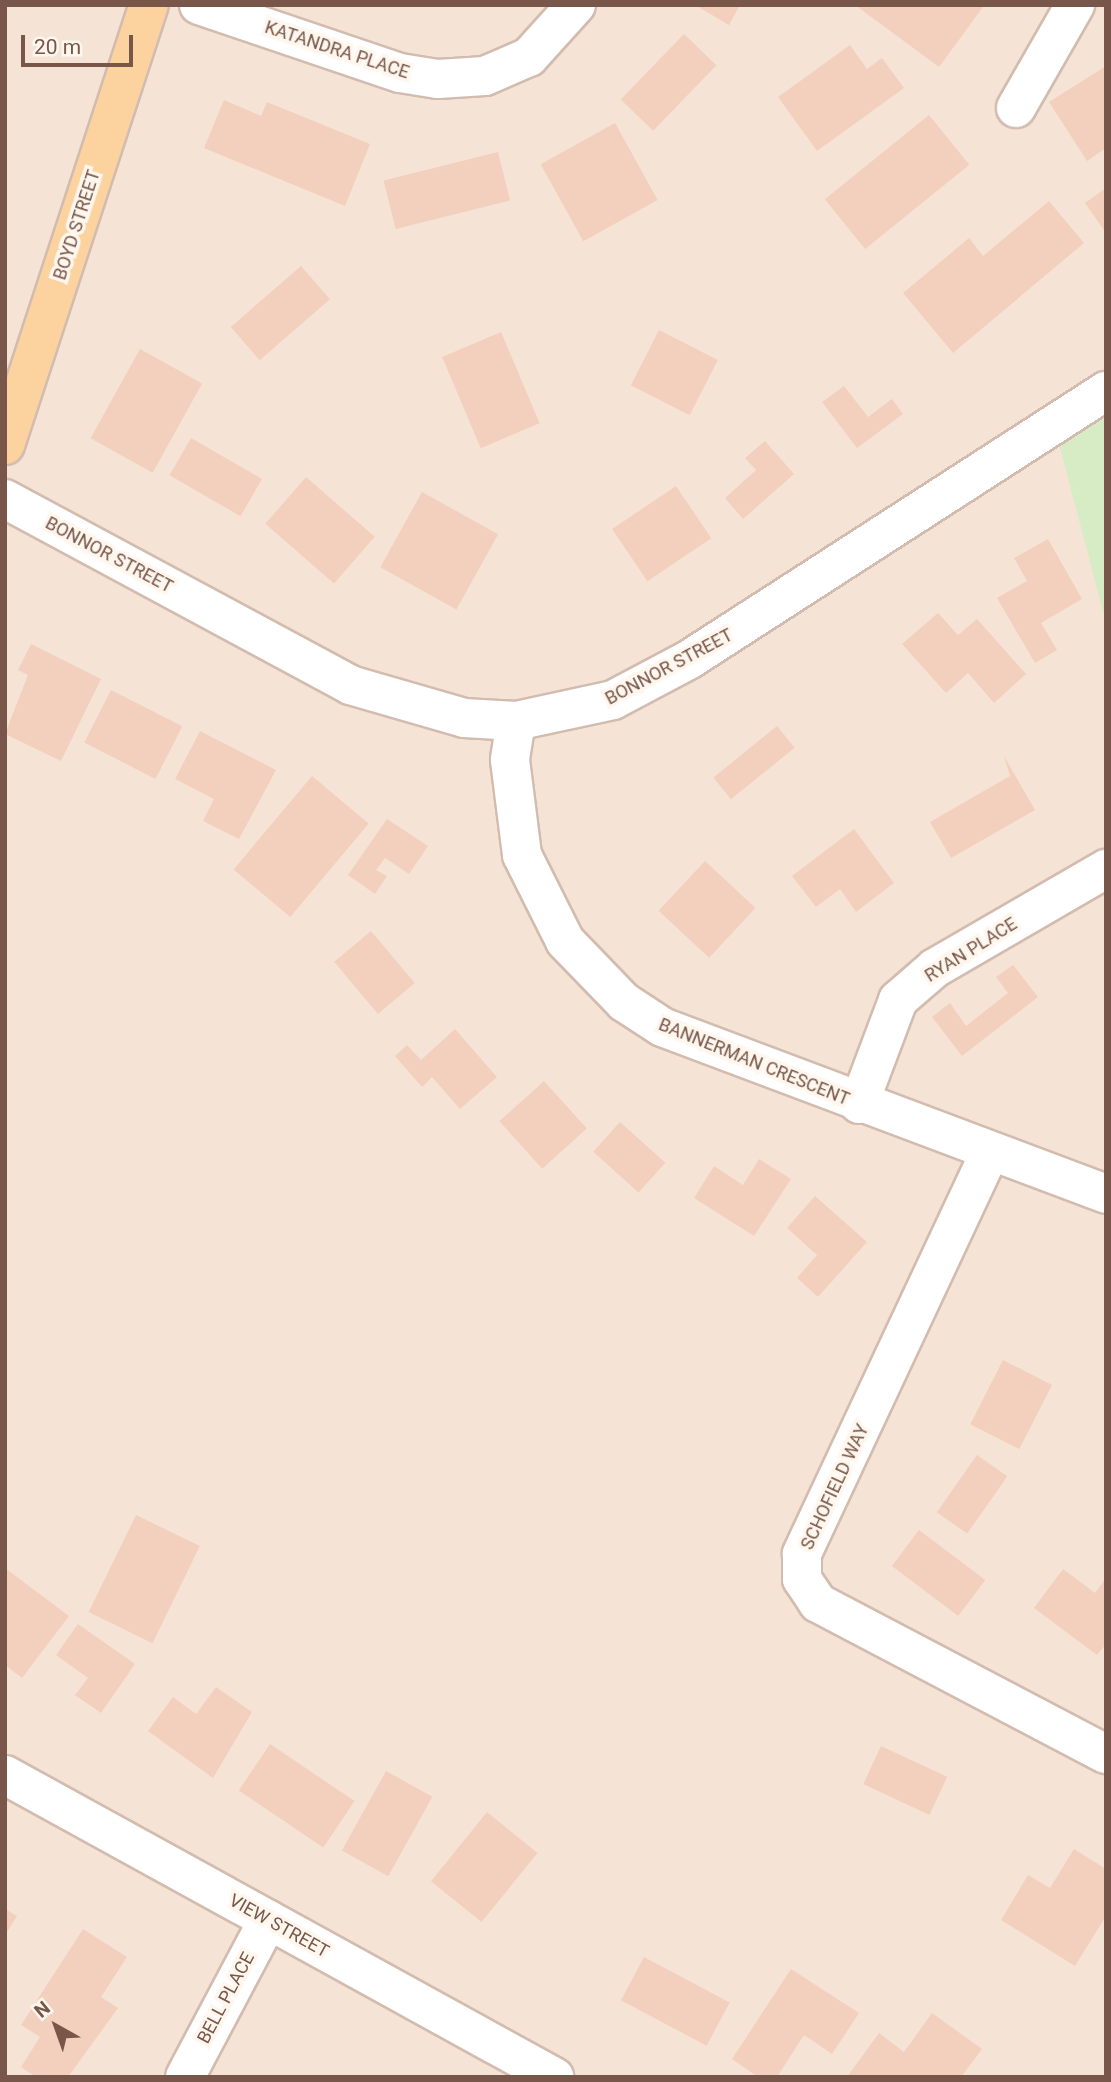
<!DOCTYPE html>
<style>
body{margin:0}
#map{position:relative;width:1111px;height:2082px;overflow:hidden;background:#fdf3e7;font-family:Roboto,sans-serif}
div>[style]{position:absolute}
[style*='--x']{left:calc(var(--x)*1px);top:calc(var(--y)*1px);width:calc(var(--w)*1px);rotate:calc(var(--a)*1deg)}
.residential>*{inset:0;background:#f5e4d5;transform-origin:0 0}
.green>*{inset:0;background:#d7ebc5}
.building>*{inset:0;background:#f3cfbe;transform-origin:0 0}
.roads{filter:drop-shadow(2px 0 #d2bcaf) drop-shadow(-2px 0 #d2bcaf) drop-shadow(0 2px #d2bcaf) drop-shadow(0 -2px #d2bcaf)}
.minor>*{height:38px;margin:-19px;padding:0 19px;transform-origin:19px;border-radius:19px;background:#fff}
.major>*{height:38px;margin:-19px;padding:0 19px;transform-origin:19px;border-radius:19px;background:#fcd29f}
span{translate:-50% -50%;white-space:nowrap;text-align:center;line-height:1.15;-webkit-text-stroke:7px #fff7ee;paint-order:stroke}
.street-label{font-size:18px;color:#78574a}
.frame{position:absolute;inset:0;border:7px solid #78574a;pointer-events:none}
.north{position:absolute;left:21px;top:1991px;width:70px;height:70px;-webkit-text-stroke:5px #fff7ee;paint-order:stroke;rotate:320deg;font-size:19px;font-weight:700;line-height:28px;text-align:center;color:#78574a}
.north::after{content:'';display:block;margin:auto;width:24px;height:32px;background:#78574a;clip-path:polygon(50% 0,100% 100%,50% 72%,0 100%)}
.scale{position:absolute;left:21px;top:35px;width:112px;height:32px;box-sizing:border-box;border:4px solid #78574a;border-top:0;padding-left:9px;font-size:21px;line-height:24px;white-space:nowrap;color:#78574a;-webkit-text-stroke:5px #fff7ee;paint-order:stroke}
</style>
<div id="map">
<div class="residential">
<div style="left:5px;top:5px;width:1101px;height:2072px"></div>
</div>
<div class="green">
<div style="clip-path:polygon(1106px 391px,1106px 623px,1054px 425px)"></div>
</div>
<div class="building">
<div style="clip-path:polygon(695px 5px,740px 5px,729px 25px)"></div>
<div style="clip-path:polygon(855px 5px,980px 5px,983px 7px,939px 67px)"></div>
<div style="left:684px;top:34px;width:45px;height:91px;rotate:44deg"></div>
<div style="clip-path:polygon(850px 45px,867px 69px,882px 58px,904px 88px,817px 151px,778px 97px)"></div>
<div style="clip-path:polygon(1106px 66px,1106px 148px,1087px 161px,1049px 102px)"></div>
<div style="clip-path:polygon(224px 100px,261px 116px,267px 102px,370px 144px,345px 206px,204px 148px)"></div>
<div style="left:929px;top:115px;width:64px;height:134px;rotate:51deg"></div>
<div style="left:615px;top:123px;width:88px;height:85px;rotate:61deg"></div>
<div style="left:498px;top:152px;width:50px;height:118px;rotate:76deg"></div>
<div style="clip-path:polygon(1106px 188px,1106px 233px,1085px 203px)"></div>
<div style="clip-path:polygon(1049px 201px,1084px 243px,953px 353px,903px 293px,969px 238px,983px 256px)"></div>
<div style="left:301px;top:266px;width:44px;height:93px;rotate:49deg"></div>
<div style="left:659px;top:330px;width:66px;height:62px;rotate:27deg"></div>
<div style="left:501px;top:332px;width:99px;height:64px;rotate:67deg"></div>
<div style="left:140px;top:349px;width:71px;height:102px;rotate:29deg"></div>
<div style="clip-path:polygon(844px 386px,868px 417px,892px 399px,903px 414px,857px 448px,822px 402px)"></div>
<div style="left:191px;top:438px;width:82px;height:43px;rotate:30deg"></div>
<div style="clip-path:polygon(765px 441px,794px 474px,743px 519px,725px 498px,756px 470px,745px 458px)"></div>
<div style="left:306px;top:477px;width:91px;height:62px;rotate:41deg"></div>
<div style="left:676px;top:486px;width:63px;height:77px;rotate:56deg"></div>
<div style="left:422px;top:492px;width:87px;height:86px;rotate:29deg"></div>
<div style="clip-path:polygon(1048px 539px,1082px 599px,1041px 623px,1057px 650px,1035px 663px,997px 598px,1027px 581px,1014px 558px)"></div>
<div style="clip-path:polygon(938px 613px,958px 635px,977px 619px,1026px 674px,994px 703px,968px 673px,946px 693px,902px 644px)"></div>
<div style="clip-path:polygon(31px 644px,101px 679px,61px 761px,5px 734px,28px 675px,18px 670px)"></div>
<div style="left:111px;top:690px;width:80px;height:59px;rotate:27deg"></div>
<div style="left:777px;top:726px;width:28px;height:82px;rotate:51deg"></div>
<div style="clip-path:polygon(200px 731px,276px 770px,239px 839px,203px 821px,214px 799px,175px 779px)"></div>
<div style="clip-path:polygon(1004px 756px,1035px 810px,951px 858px,930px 822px,1010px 776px)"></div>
<div style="left:312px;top:776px;width:74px;height:122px;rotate:40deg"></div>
<div style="clip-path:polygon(387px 819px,428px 846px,409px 874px,385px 858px,376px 870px,387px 876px,375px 894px,348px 875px)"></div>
<div style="clip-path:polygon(854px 829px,894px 883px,856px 912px,840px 889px,816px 907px,792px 876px)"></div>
<div style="left:705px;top:861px;width:69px;height:68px;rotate:43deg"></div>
<div style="left:371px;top:931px;width:68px;height:48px;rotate:50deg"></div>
<div style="clip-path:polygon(1013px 965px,1038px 997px,962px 1056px,932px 1017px,950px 1003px,966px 1026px,1008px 993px,996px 977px)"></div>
<div style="clip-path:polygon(455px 1029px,497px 1077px,460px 1109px,432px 1077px,422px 1087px,395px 1056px,407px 1045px,421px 1060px)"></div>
<div style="left:544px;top:1081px;width:64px;height:60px;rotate:48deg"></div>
<div style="left:620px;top:1122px;width:61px;height:40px;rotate:42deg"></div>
<div style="clip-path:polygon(759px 1159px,791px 1179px,754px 1236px,694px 1198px,714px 1166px,743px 1185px)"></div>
<div style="clip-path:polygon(815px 1196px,867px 1242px,818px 1297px,797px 1278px,817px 1255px,787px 1228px)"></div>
<div style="left:1003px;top:1360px;width:55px;height:72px;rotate:27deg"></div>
<div style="left:977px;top:1455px;width:37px;height:70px;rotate:35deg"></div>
<div style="left:136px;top:1515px;width:71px;height:108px;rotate:26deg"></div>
<div style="left:919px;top:1530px;width:83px;height:45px;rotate:37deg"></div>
<div style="clip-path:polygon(5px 1568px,69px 1616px,22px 1678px,5px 1665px)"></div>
<div style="clip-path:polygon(1063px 1569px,1095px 1593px,1106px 1578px,1106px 1644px,1097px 1655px,1034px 1608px)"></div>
<div style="clip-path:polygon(78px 1624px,135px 1664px,101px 1713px,75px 1695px,88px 1678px,56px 1655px)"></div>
<div style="clip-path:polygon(216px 1687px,252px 1712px,213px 1778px,148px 1731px,173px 1697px,196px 1714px)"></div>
<div style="left:270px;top:1744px;width:102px;height:56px;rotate:34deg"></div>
<div style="left:881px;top:1746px;width:73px;height:42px;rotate:25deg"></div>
<div style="left:386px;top:1771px;width:53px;height:91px;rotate:29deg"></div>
<div style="left:487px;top:1812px;width:65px;height:89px;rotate:39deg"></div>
<div style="clip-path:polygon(1074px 1849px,1106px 1869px,1106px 1916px,1075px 1966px,1001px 1920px,1028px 1875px,1050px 1888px)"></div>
<div style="clip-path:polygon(5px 1909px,17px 1916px,5px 1935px)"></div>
<div style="clip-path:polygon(83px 1929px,127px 1957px,101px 1997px,118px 2008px,68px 2077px,36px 2077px,21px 2067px,40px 2037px,21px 2025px)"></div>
<div style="left:644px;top:1957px;width:97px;height:49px;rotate:28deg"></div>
<div style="clip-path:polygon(791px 1969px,859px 2013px,832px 2054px,804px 2035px,777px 2077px,758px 2077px,732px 2059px)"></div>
<div style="clip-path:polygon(932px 2013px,982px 2049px,961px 2077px,847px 2077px,879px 2033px,904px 2052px)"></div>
</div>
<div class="roads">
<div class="minor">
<div style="--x:199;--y:5;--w:212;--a:18.7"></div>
<div style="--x:400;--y:73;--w:38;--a:9"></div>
<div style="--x:438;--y:79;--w:47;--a:-3.7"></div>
<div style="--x:485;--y:76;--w:48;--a:-23.4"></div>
<div style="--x:529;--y:57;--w:70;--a:-47.9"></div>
<div style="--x:1016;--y:108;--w:119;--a:-60.2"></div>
<div style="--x:5;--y:499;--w:392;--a:28.3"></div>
<div style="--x:350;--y:685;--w:119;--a:16.1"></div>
<div style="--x:464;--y:718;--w:52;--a:3.3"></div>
<div style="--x:516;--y:721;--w:99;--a:-12.2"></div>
<div style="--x:613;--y:700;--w:87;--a:-28"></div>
<div style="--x:690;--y:659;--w:495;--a:-32.8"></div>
<div style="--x:516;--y:721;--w:39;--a:99"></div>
<div style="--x:510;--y:760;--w:96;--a:82.8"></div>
<div style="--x:522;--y:855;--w:96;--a:63.4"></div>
<div style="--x:565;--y:941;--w:85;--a:46"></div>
<div style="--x:624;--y:1002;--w:45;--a:33.3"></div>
<div style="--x:662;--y:1027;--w:474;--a:20.6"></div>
<div style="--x:859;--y:1104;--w:111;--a:-69.4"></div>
<div style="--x:898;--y:1000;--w:49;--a:-40.9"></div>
<div style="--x:935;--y:968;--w:198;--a:-30.1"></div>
<div style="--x:990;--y:1152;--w:444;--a:115.1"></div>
<div style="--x:802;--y:1554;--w:25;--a:90"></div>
<div style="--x:802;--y:1579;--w:29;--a:56"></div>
<div style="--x:818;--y:1603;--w:325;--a:27.7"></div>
<div style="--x:5;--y:1775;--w:627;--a:28.81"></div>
<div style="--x:185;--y:2077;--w:178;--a:-62.1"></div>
</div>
<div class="major">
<div style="--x:5;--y:445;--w:463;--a:-71.9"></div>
</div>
</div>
<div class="street-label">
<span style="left:337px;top:50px;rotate:18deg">KATANDRA PLACE</span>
<span style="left:77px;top:225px;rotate:-72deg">BOYD STREET</span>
<span style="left:109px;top:555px;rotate:28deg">BONNOR STREET</span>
<span style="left:669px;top:667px;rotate:-28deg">BONNOR STREET</span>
<span style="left:971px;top:950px;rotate:-32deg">RYAN PLACE</span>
<span style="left:754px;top:1062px;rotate:22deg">BANNERMAN CRESCENT</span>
<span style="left:835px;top:1487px;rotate:-65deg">SCHOFIELD WAY</span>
<span style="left:279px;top:1926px;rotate:29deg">VIEW STREET</span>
<span style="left:226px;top:1998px;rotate:-62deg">BELL PLACE</span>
</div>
<div class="frame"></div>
<div class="north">N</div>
<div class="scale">20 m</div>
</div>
